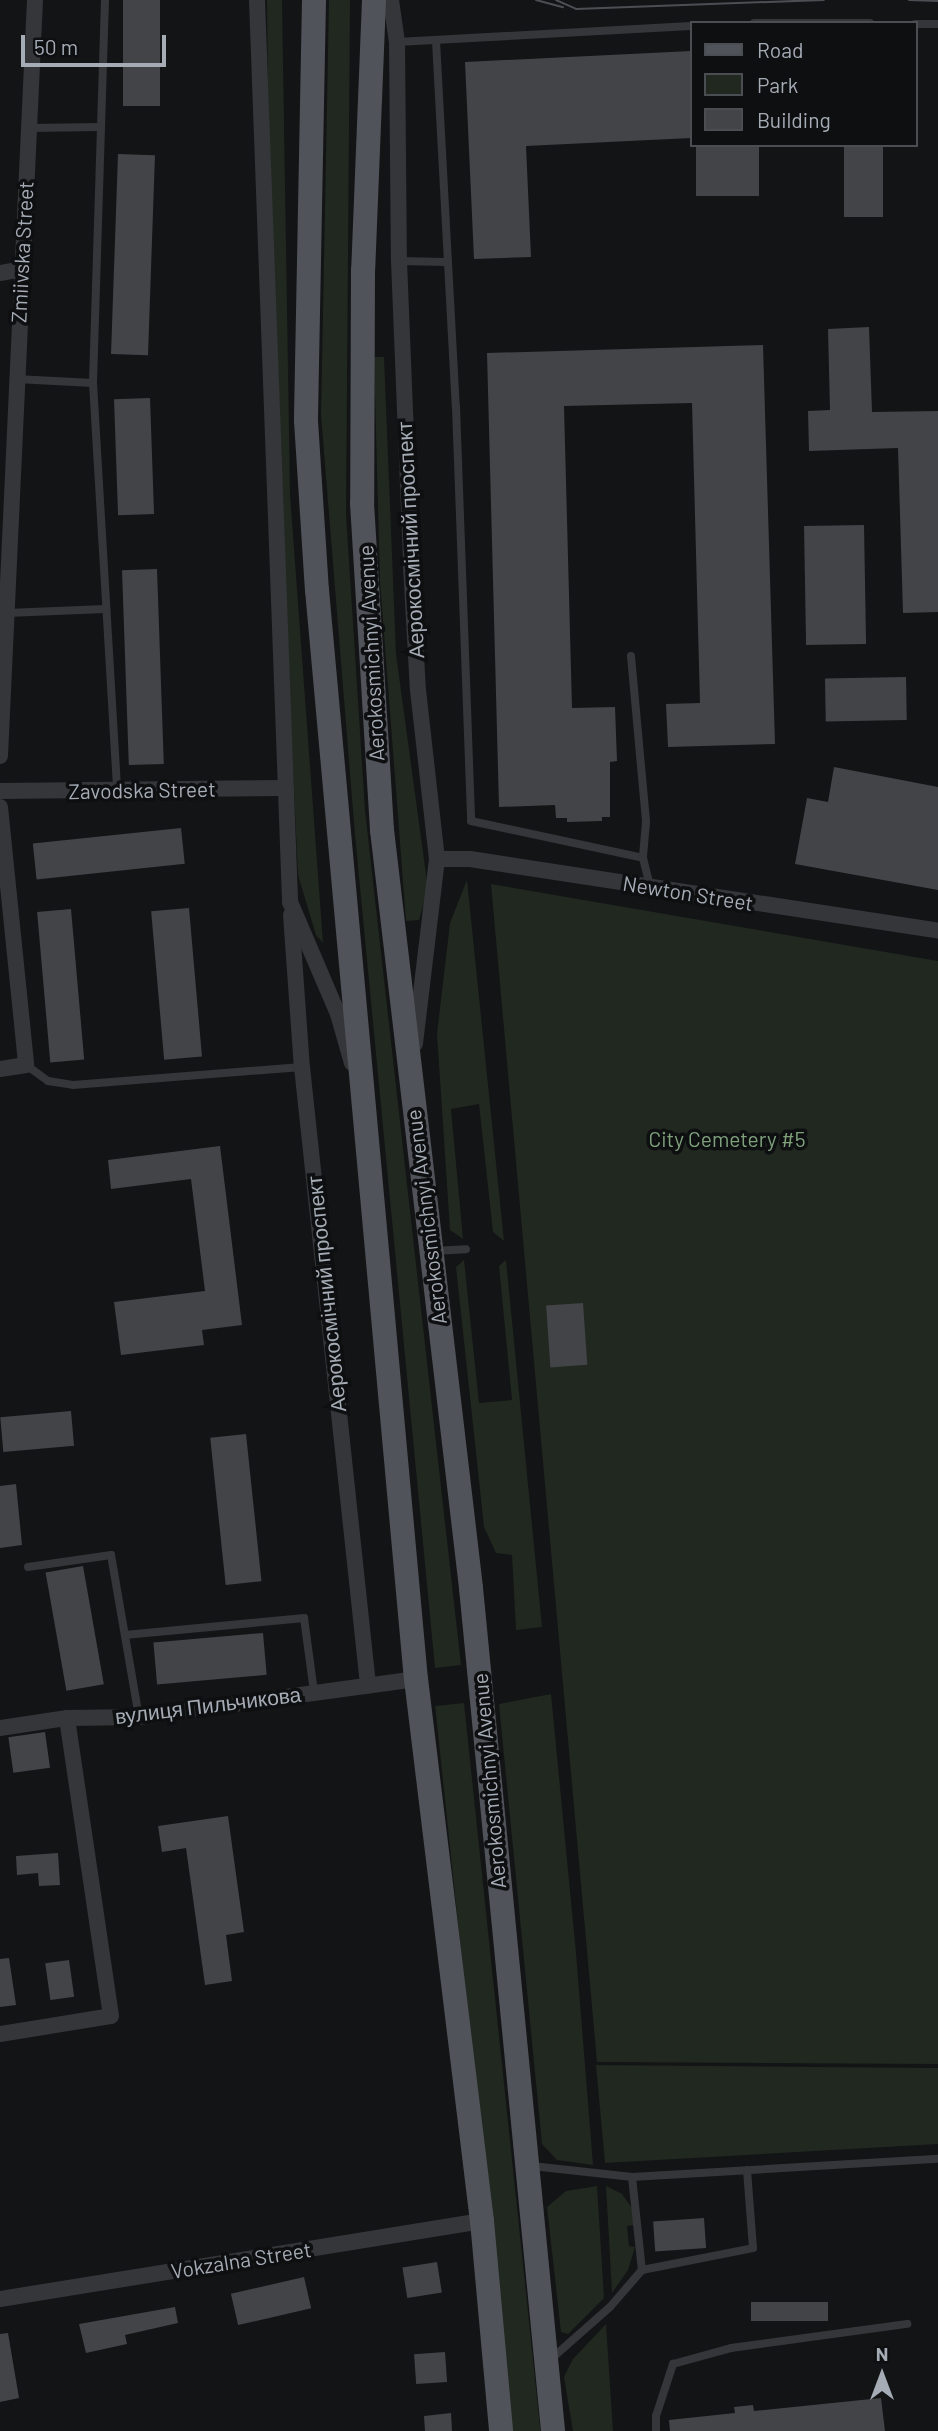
<!DOCTYPE html>
<meta charset="utf-8">
<style>
body{margin:0}
#map{position:relative;width:938px;height:2431px;overflow:hidden;background:#131415;font-family:Barlow,sans-serif}
div>[style]{position:absolute}
[style*='--x']{left:calc(var(--x)*1px);top:calc(var(--y)*1px);width:calc(var(--w)*1px);rotate:calc(var(--a)*1deg)}
.green>*{inset:0;background:#202820;transform-origin:0 0}
.building>*{inset:0;background:#424448;transform-origin:0 0}
.service>*{height:8px;margin:-4px;padding:0 4px;transform-origin:4px;border-radius:4px;background:#34363a}
.minor>*{height:16px;margin:-8px;padding:0 8px;transform-origin:8px;border-radius:8px;background:#34363a}
.primary>*{height:24px;margin:-12px;padding:0 12px;transform-origin:12px;border-radius:12px;background:#505359}
.tram>*{height:2px;margin:-1px;padding:0 1px;transform-origin:1px;border-radius:1px;background:#4b4e53}
span{translate:-50% -50%;white-space:nowrap;text-align:center;line-height:1.15;-webkit-text-stroke:7px #0e0f10;paint-order:stroke}
.street-label{font-size:21px;color:#a5acb6}
.park-label{font-size:21px;color:#7ea17c}
.legend{position:absolute;left:690px;top:21px;width:228px;height:126px;box-sizing:border-box;background:#0e0f10;border:2px solid #4a4e52;margin:0;padding:9px 12px;list-style:none;font-size:21px;color:#a5acb6}
.legend li{display:flex;align-items:center;gap:14px;height:35px}
.legend b{width:35px;border:2px solid #4a4e52}
.north{position:absolute;left:847px;top:2340px;width:70px;height:70px;-webkit-text-stroke:5px #0e0f10;paint-order:stroke;rotate:0deg;font-size:19px;font-weight:700;line-height:28px;text-align:center;color:#a5acb6}
.north::after{content:'';display:block;margin:auto;width:24px;height:32px;background:#a5acb6;clip-path:polygon(50% 0,100% 100%,50% 72%,0 100%)}
.scale{position:absolute;left:21px;top:35px;width:145px;height:32px;box-sizing:border-box;border:4px solid #a5acb6;border-top:0;padding-left:9px;font-size:21px;line-height:24px;white-space:nowrap;color:#a5acb6;-webkit-text-stroke:5px #0e0f10;paint-order:stroke}
</style>
<div id="map">
<div class="green">
<div style="clip-path:polygon(267px 0,282px 0,290px 494px,323px 943px,316px 935px,298px 875px,270px 276px)"></div>
<div style="clip-path:polygon(329px 0,350px 0,346px 514px,365px 810px,461px 1665px,435px 1668px,355px 835px,321px 415px)"></div>
<div style="clip-path:polygon(374px 357px,384px 357px,396px 654px,428px 889px,419px 920px,406px 921px,380px 581px)"></div>
<div style="clip-path:polygon(467px 880px,504px 1241px,493px 1232px,479px 1104px,451px 1109px,463px 1239px,450px 1230px,437px 1034px,450px 923px)"></div>
<div style="clip-path:polygon(491px 884px,938px 961px,938px 2064px,597px 2062px)"></div>
<div style="clip-path:polygon(464px 1260px,479px 1403px,512px 1400px,499px 1266px,506px 1260px,542px 1627px,516px 1630px,512px 1555px,496px 1553px,484px 1527px,456px 1267px)"></div>
<div style="clip-path:polygon(551px 1694px,576px 1953px,593px 2165px,557px 2160px,542px 2144px,499px 1704px)"></div>
<div style="left:464px;top:1703px;width:732px;height:29px;rotate:84deg"></div>
<div style="clip-path:polygon(596px 2065px,938px 2068px,938px 2144px,605px 2163px)"></div>
<div style="clip-path:polygon(597px 2186px,604px 2298px,568px 2334px,561px 2332px,547px 2207px,566px 2191px)"></div>
<div style="clip-path:polygon(606px 2186px,622px 2194px,632px 2208px,635px 2225px,627px 2226px,629px 2246px,635px 2247px,628px 2270px,612px 2293px)"></div>
<div style="clip-path:polygon(606px 2324px,613px 2431px,573px 2431px,564px 2377px,573px 2359px)"></div>
</div>
<div class="building">
<div style="left:123px;top:0;width:37px;height:106px"></div>
<div style="clip-path:polygon(691px 51px,691px 138px,526px 146px,531px 257px,474px 259px,465px 62px)"></div>
<div style="left:696px;top:145px;width:63px;height:51px"></div>
<div style="left:844px;top:145px;width:39px;height:72px"></div>
<div style="left:118px;top:154px;width:37px;height:200px;rotate:2deg"></div>
<div style="clip-path:polygon(869px 327px,872px 412px,938px 411px,938px 612px,903px 613px,898px 448px,809px 451px,808px 411px,830px 410px,828px 329px)"></div>
<div style="clip-path:polygon(763px 345px,775px 744px,668px 747px,666px 704px,700px 703px,692px 403px,564px 406px,572px 708px,615px 707px,617px 761px,610px 762px,610px 817px,602px 817px,602px 821px,567px 822px,567px 818px,556px 818px,555px 805px,499px 807px,487px 353px)"></div>
<div style="left:150px;top:398px;width:116px;height:36px;rotate:88deg"></div>
<div style="left:864px;top:525px;width:119px;height:60px;rotate:89deg"></div>
<div style="left:157px;top:569px;width:195px;height:35px;rotate:88deg"></div>
<div style="left:906px;top:677px;width:43px;height:81px;rotate:89deg"></div>
<div style="clip-path:polygon(834px 767px,938px 787px,938px 890px,795px 864px,807px 798px,828px 802px)"></div>
<div style="left:181px;top:828px;width:36px;height:149px;rotate:84deg"></div>
<div style="left:189px;top:908px;width:149px;height:38px;rotate:85deg"></div>
<div style="left:71px;top:909px;width:151px;height:34px;rotate:85deg"></div>
<div style="clip-path:polygon(220px 1146px,242px 1325px,202px 1330px,204px 1345px,121px 1355px,114px 1302px,205px 1291px,191px 1179px,111px 1189px,108px 1160px)"></div>
<div style="left:583px;top:1303px;width:62px;height:37px;rotate:86deg"></div>
<div style="left:71px;top:1411px;width:35px;height:71px;rotate:85deg"></div>
<div style="left:246px;top:1434px;width:148px;height:36px;rotate:84deg"></div>
<div style="clip-path:polygon(16px 1484px,22px 1545px,0 1548px,0 1486px)"></div>
<div style="left:83px;top:1566px;width:120px;height:38px;rotate:80deg"></div>
<div style="left:263px;top:1633px;width:42px;height:110px;rotate:85deg"></div>
<div style="left:45px;top:1732px;width:36px;height:37px;rotate:82deg"></div>
<div style="clip-path:polygon(228px 1816px,244px 1932px,226px 1935px,232px 1981px,205px 1985px,186px 1848px,162px 1852px,158px 1826px)"></div>
<div style="clip-path:polygon(58px 1853px,60px 1885px,39px 1886px,38px 1873px,17px 1875px,16px 1856px)"></div>
<div style="clip-path:polygon(9px 1958px,16px 2005px,0 2007px,0 1959px)"></div>
<div style="left:69px;top:1960px;width:37px;height:24px;rotate:82deg"></div>
<div style="left:704px;top:2218px;width:30px;height:51px;rotate:86deg"></div>
<div style="left:437px;top:2262px;width:31px;height:35px;rotate:81deg"></div>
<div style="left:304px;top:2277px;width:32px;height:75px;rotate:77deg"></div>
<div style="left:828px;top:2302px;width:19px;height:77px;rotate:90deg"></div>
<div style="clip-path:polygon(175px 2307px,178px 2323px,125px 2335px,127px 2344px,86px 2353px,79px 2324px)"></div>
<div style="clip-path:polygon(8px 2333px,19px 2398px,0 2402px,0 2334px)"></div>
<div style="left:445px;top:2352px;width:30px;height:31px;rotate:86deg"></div>
<div style="clip-path:polygon(881px 2398px,885px 2431px,670px 2431px,669px 2420px,735px 2413px,734px 2407px,753px 2405px,754px 2411px)"></div>
<div style="clip-path:polygon(451px 2413px,452px 2431px,425px 2431px,424px 2416px)"></div>
</div>
<div class="service">
<div style="--x:105;--y:0;--w:383;--a:91.8"></div>
<div style="--x:93;--y:383;--w:408;--a:86.6"></div>
<div style="--x:754;--y:23;--w:116;--a:0"></div>
<div style="--x:915;--y:24;--w:23;--a:0"></div>
<div style="--x:436;--y:41;--w:367;--a:86.9"></div>
<div style="--x:456;--y:407;--w:414;--a:87.9"></div>
<div style="--x:471;--y:821;--w:176;--a:12.1"></div>
<div style="--x:397;--y:42;--w:294;--a:-3.1"></div>
<div style="--x:29;--y:128;--w:71;--a:-0.8"></div>
<div style="--x:399;--y:261;--w:46;--a:1.2"></div>
<div style="--x:16;--y:379;--w:77;--a:3"></div>
<div style="--x:7;--y:613;--w:98;--a:-2.3"></div>
<div style="--x:631;--y:656;--w:167;--a:84.8"></div>
<div style="--x:646;--y:822;--w:36;--a:95"></div>
<div style="--x:643;--y:858;--w:30;--a:76"></div>
<div style="--x:26;--y:1065;--w:27;--a:36"></div>
<div style="--x:48;--y:1081;--w:25;--a:9"></div>
<div style="--x:73;--y:1085;--w:230;--a:-4.5"></div>
<div style="--x:433;--y:1251;--w:33;--a:-3"></div>
<div style="--x:28;--y:1567;--w:84;--a:-8.2"></div>
<div style="--x:111;--y:1555;--w:164;--a:80.2"></div>
<div style="--x:125;--y:1635;--w:180;--a:-5.4"></div>
<div style="--x:304;--y:1618;--w:75;--a:82.3"></div>
<div style="--x:532;--y:2166;--w:101;--a:6.3"></div>
<div style="--x:632;--y:2177;--w:307;--a:-3.4"></div>
<div style="--x:632;--y:2177;--w:94;--a:83.9"></div>
<div style="--x:551;--y:2359;--w:79;--a:-41.4"></div>
<div style="--x:610;--y:2307;--w:49;--a:-49.1"></div>
<div style="--x:642;--y:2270;--w:113;--a:-11.2"></div>
<div style="--x:753;--y:2248;--w:78;--a:-94.4"></div>
<div style="--x:656;--y:2431;--w:15;--a:-90"></div>
<div style="--x:656;--y:2416;--w:55;--a:-71.9"></div>
<div style="--x:673;--y:2364;--w:60;--a:-15.4"></div>
<div style="--x:731;--y:2348;--w:178;--a:-7.8"></div>
</div>
<div class="minor">
<div style="--x:257;--y:0;--w:903;--a:87.9"></div>
<div style="--x:290;--y:902;--w:122;--a:66.8"></div>
<div style="--x:338;--y:1014;--w:51;--a:74.1"></div>
<div style="--x:391;--y:0;--w:42;--a:81.9"></div>
<div style="--x:397;--y:42;--w:219;--a:89.5"></div>
<div style="--x:399;--y:261;--w:305;--a:87.7"></div>
<div style="--x:411;--y:566;--w:124;--a:86.8"></div>
<div style="--x:418;--y:690;--w:170;--a:83.6"></div>
<div style="--x:437;--y:859;--w:186;--a:96.8"></div>
<div style="--x:0;--y:273;--w:22;--a:-10"></div>
<div style="--x:0;--y:756;--w:757;--a:-87.35"></div>
<div style="--x:0;--y:791;--w:284;--a:-0.6"></div>
<div style="--x:0;--y:807;--w:259;--a:84.2"></div>
<div style="--x:26;--y:1065;--w:26;--a:171"></div>
<div style="--x:437;--y:859;--w:33;--a:0"></div>
<div style="--x:470;--y:859;--w:474;--a:8.7"></div>
<div style="--x:291;--y:915;--w:152;--a:85.9"></div>
<div style="--x:302;--y:1067;--w:622;--a:83.9"></div>
<div style="--x:0;--y:1728;--w:68;--a:-8.5"></div>
<div style="--x:67;--y:1718;--w:72;--a:-0.8"></div>
<div style="--x:139;--y:1717;--w:280;--a:-7.8"></div>
<div style="--x:0;--y:2034;--w:112;--a:-9.2"></div>
<div style="--x:111;--y:2016;--w:301;--a:-98.4"></div>
<div style="--x:0;--y:2299;--w:488;--a:-9.2"></div>
</div>
<div class="primary">
<div style="--x:314;--y:0;--w:421;--a:91.1"></div>
<div style="--x:306;--y:421;--w:169;--a:86.3"></div>
<div style="--x:317;--y:590;--w:1093;--a:84.81"></div>
<div style="--x:416;--y:1679;--w:546;--a:83.06"></div>
<div style="--x:482;--y:2221;--w:211;--a:84.8"></div>
<div style="--x:374;--y:0;--w:270;--a:92.3"></div>
<div style="--x:363;--y:270;--w:233;--a:90.2"></div>
<div style="--x:362;--y:503;--w:328;--a:86.5"></div>
<div style="--x:382;--y:830;--w:763;--a:83.3"></div>
<div style="--x:471;--y:1588;--w:847;--a:84.44"></div>
</div>
<div class="tram">
<div style="--x:536;--y:0;--w:28;--a:15"></div>
<div style="--x:556;--y:0;--w:22;--a:24"></div>
<div style="--x:576;--y:9;--w:248;--a:-2.1"></div>
<div style="--x:909;--y:0;--w:29;--a:2"></div>
</div>
<div class="street-label">
<span style="left:22px;top:252px;rotate:-87deg">Zmiivska Street</span>
<span style="left:410px;top:540px;rotate:-93deg">Аерокосмічний проспект</span>
<span style="left:371px;top:653px;rotate:-93deg">Aerokosmichnyi Avenue</span>
<span style="left:142px;top:790px;rotate:-1deg">Zavodska Street</span>
<span style="left:688px;top:893px;rotate:9deg">Newton Street</span>
<span style="left:426px;top:1217px;rotate:-97deg">Aerokosmichnyi Avenue</span>
<span style="left:326px;top:1294px;rotate:-96deg">Аерокосмічний проспект</span>
<span style="left:208px;top:1705px;rotate:-7deg">вулиця Пильчикова</span>
<span style="left:489px;top:1781px;rotate:-95deg">Aerokosmichnyi Avenue</span>
<span style="left:241px;top:2260px;rotate:-9deg">Vokzalna Street</span>
</div>
<div class="park-label">
<span style="left:727px;top:1139px">City Cemetery #5</span>
</div>
<ul class="legend">
<li><b style="height:9px;background:#505359"></b>Road</li>
<li><b style="height:19px;background:#202820"></b>Park</li>
<li><b style="height:19px;background:#424448"></b>Building</li>
</ul>
<div class="north">N</div>
<div class="scale">50 m</div>
</div>
